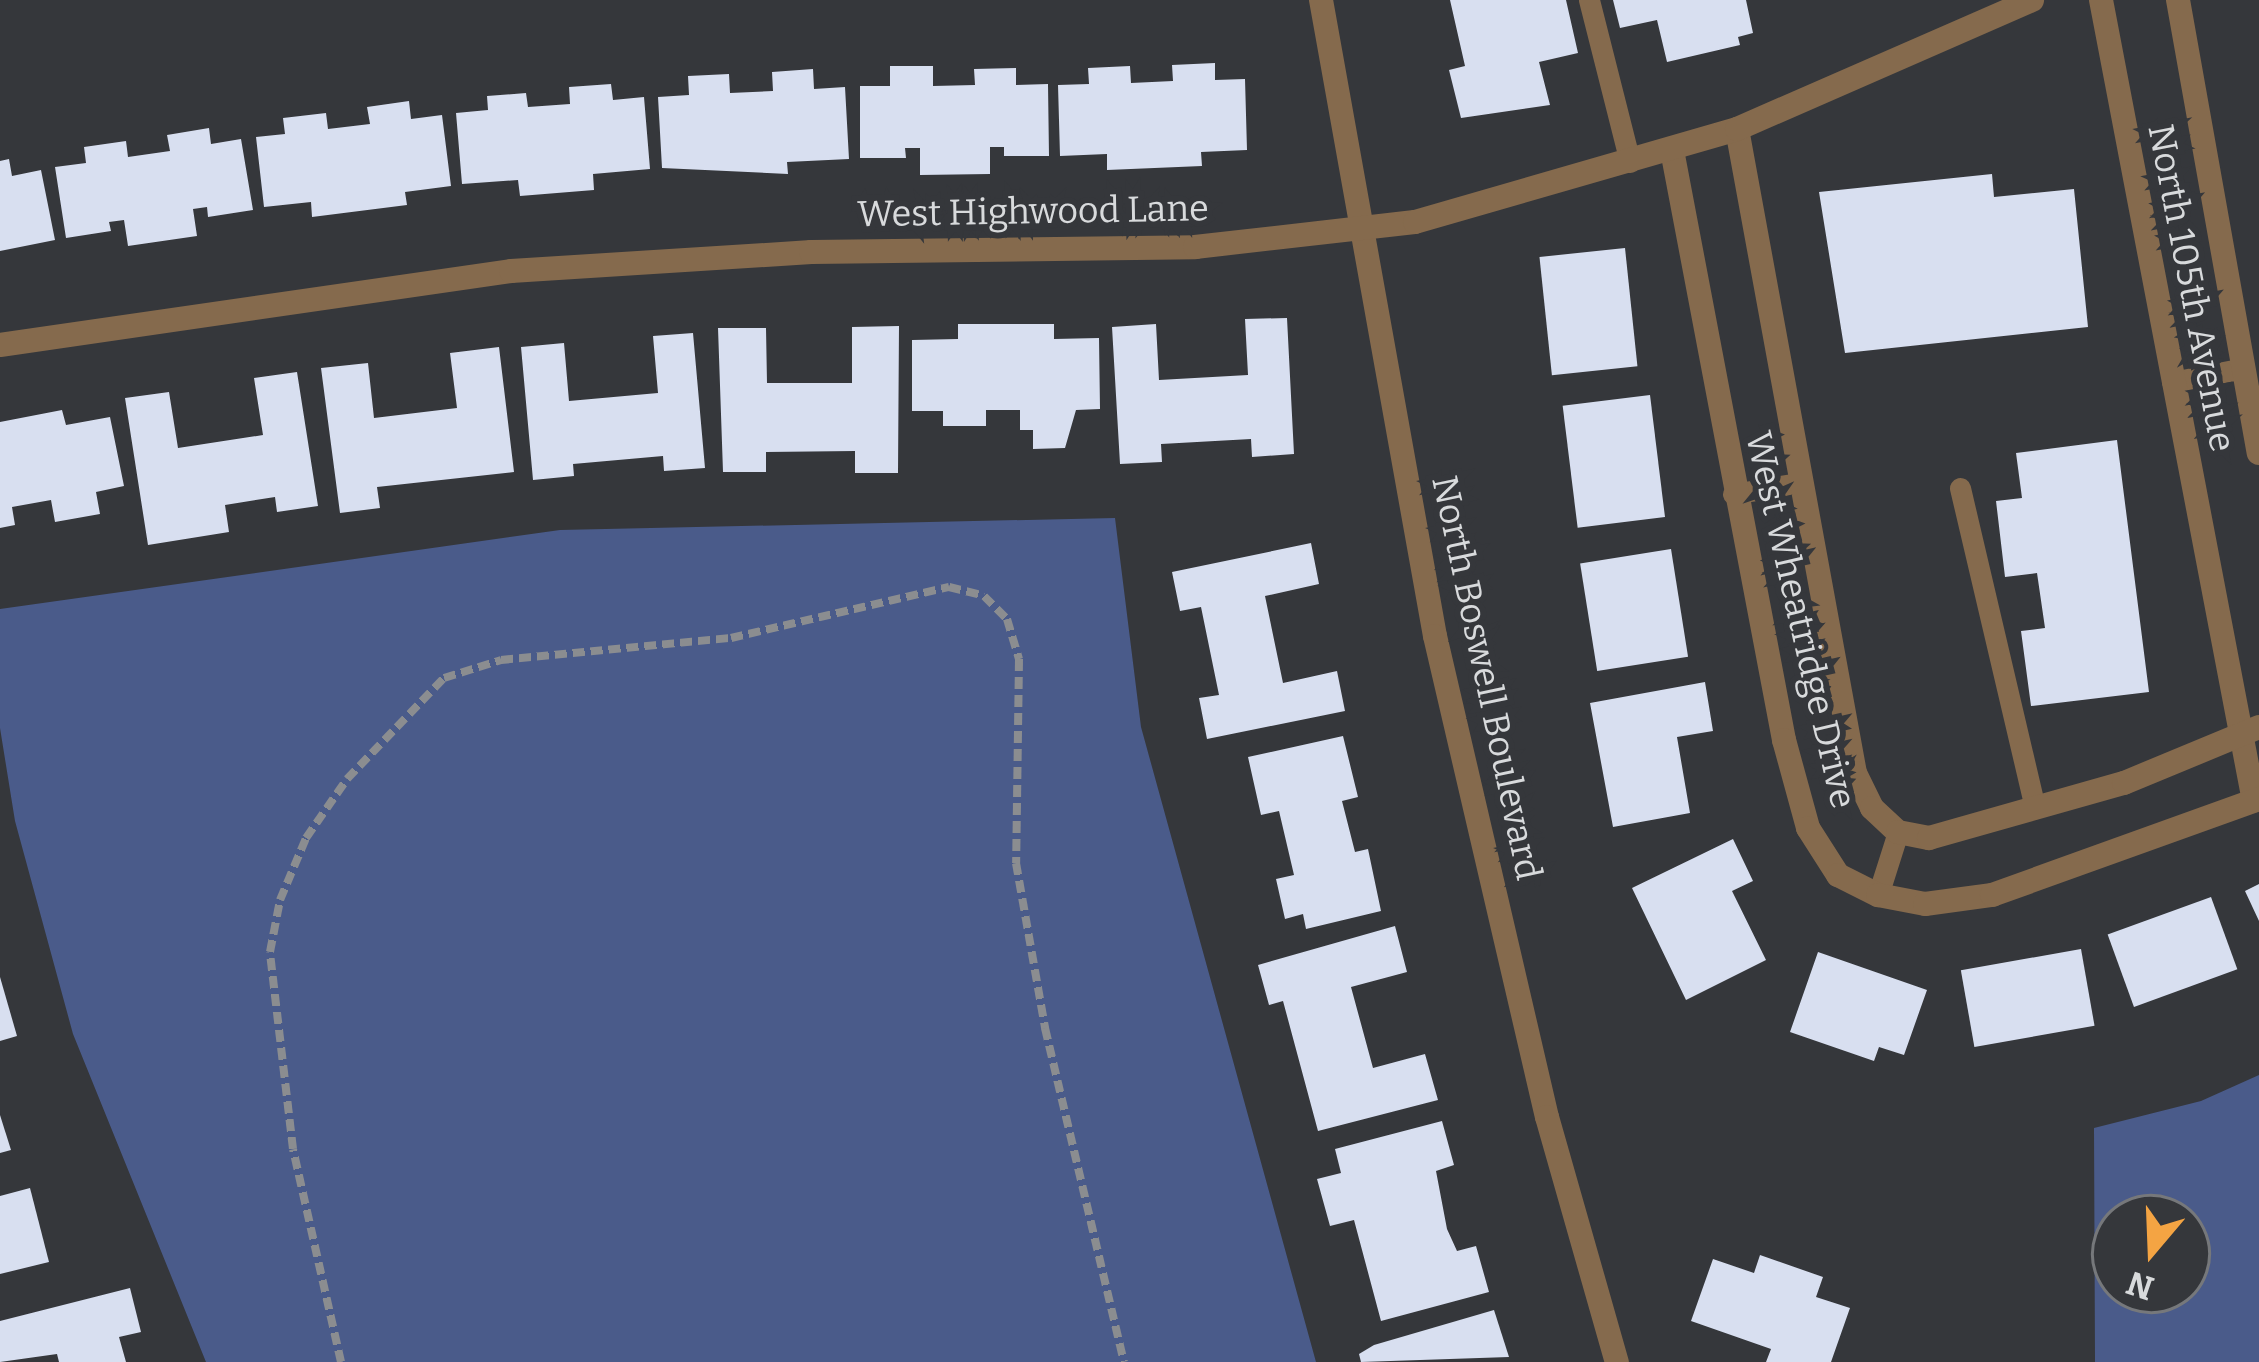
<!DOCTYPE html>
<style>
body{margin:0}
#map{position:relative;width:2259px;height:1362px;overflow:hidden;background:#35373b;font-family:Bitter,serif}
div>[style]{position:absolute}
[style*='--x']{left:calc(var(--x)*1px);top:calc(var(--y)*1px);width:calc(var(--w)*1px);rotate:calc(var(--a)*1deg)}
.green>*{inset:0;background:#4a5b8a}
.building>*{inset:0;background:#d8dff0;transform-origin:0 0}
.path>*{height:8px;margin-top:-4px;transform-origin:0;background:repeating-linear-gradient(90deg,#8b8d90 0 12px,transparent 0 18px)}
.lane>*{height:21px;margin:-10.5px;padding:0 10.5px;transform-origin:10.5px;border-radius:10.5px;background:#856a4d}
.street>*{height:24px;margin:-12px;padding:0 12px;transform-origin:12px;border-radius:12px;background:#856a4d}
span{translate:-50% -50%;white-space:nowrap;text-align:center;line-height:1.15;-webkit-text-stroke:12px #35373b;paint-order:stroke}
.street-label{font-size:36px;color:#d8dadc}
.north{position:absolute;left:2091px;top:1194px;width:120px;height:120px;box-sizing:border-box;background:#35373b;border:3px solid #76787b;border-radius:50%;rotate:199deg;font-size:33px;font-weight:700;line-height:48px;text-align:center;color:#d8dadc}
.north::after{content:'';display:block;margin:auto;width:42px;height:54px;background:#f4a443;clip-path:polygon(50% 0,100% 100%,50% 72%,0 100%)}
</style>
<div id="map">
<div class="green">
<div style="clip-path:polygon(1115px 518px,1141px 727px,1316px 1362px,206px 1362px,73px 1034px,15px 821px,0 728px,0 609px,560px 530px)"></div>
<div style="clip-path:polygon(evenodd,2259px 1075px,2259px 1362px,2095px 1362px,2094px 1128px,2201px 1101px,2259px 1075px,2187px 1218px,2187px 1290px,2115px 1290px,2115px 1218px,2187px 1218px)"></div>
</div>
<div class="building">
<div style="clip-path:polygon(1450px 0,1566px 0,1578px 53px,1539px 62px,1550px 105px,1461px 118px,1449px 70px,1465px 66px)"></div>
<div style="clip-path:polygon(1613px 0,1746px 0,1753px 33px,1738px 37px,1740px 45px,1667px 62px,1657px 20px,1620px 28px)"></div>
<div style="clip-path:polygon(1215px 63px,1215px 80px,1245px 79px,1247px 150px,1201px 152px,1202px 166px,1107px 170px,1107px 154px,1060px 156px,1058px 85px,1089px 84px,1088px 68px,1130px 66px,1131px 83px,1173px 81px,1172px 65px)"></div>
<div style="clip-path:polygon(890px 66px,933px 66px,933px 86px,975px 85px,974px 69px,1016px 68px,1016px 85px,1048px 84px,1049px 156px,1004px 156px,1004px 147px,990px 147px,990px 174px,920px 175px,920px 148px,905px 148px,906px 158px,860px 158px,860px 86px,890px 86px)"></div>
<div style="clip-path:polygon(813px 69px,814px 89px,845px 87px,849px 159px,787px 162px,788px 174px,662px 168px,658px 97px,689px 95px,688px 76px,729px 74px,730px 93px,773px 91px,772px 72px)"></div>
<div style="clip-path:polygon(611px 84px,613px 100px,644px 97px,650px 169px,593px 174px,594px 190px,520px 196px,518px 180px,462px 184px,456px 113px,488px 110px,487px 96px,526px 93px,528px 107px,570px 104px,569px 87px)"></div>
<div style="clip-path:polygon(409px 101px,411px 119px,442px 115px,451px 186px,405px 192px,407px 205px,312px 217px,311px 202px,264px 207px,256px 137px,285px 134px,283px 118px,326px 113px,328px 129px,370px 124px,367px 107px)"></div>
<div style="clip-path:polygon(209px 128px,211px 144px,241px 139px,253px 210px,208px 217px,207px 207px,193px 209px,197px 236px,128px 246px,124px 220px,109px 222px,111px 231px,66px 238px,55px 167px,86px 163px,84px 147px,126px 141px,128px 157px,170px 151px,167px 135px)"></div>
<div style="clip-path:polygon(9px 159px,12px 176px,41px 170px,55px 240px,0 251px,0 161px)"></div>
<div style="clip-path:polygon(1992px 174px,1994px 197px,2074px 189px,2088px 327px,1845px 353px,1819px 192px)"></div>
<div style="left:1625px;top:248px;width:119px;height:86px;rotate:84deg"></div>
<div style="clip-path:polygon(1287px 318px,1294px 454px,1252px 457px,1251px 439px,1161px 444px,1162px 462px,1120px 464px,1112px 327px,1156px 324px,1159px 380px,1248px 375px,1245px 319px)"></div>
<div style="clip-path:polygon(958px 324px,1054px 324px,1054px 339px,1099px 338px,1100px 409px,1076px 410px,1065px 448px,1033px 449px,1033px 430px,1020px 430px,1020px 410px,986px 410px,986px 426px,943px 426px,943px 411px,912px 411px,912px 340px,958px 339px)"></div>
<div style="clip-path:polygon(899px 326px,898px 473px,855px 473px,855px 451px,766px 452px,766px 472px,723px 472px,718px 328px,766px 328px,767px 383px,852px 383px,852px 327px)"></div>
<div style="clip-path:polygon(693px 333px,705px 468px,664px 471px,663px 456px,573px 464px,574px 476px,533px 480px,521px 347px,564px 343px,569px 401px,658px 393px,653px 336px)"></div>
<div style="clip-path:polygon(499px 347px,514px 472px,377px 487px,380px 508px,340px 513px,321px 368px,368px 363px,374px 418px,457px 408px,450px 353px)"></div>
<div style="clip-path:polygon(297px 372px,318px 506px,277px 512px,275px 497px,225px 505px,229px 532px,148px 545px,125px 398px,169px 392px,178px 448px,263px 435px,254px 378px)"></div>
<div style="left:1650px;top:395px;width:123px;height:88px;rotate:83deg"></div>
<div style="clip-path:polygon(62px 410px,66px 425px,110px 417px,124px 486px,96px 492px,100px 514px,55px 522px,51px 500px,12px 507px,15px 525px,0 528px,0 422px)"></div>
<div style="clip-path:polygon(2117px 440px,2149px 692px,2031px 706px,2021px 631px,2045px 628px,2037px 573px,2005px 577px,1996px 501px,2022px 498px,2016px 453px)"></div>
<div style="clip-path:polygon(1311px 543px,1319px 584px,1265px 596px,1283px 683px,1337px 671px,1345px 711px,1207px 739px,1199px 698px,1219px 695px,1201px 607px,1180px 611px,1172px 572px)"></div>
<div style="left:1671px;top:549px;width:109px;height:92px;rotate:81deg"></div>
<div style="clip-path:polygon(1705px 682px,1713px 731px,1677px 737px,1690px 813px,1613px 827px,1590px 703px)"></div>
<div style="clip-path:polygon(1343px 736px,1358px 797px,1342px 801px,1355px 852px,1368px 849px,1381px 911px,1306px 929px,1303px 914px,1285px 919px,1276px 879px,1294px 875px,1279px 811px,1261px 815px,1248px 757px)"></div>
<div style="clip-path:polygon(1733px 839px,1753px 881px,1732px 891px,1766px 960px,1686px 1000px,1632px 888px)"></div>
<div style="clip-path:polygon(2259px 884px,2259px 921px,2245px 891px)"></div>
<div style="left:2211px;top:897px;width:77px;height:110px;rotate:70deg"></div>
<div style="clip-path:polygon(1395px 926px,1407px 972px,1351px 987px,1373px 1068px,1425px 1054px,1438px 1100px,1318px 1131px,1283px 1001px,1269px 1005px,1258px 965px)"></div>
<div style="left:2081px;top:949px;width:78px;height:122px;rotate:80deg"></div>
<div style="clip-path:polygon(1818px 952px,1927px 990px,1904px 1055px,1879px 1047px,1874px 1061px,1790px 1032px)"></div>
<div style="clip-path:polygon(0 977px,17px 1036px,0 1041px)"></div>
<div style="clip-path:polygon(0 1115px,11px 1150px,0 1153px)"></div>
<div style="clip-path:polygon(1442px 1121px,1454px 1165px,1436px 1171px,1447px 1229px,1457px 1251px,1476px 1246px,1489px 1292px,1381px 1321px,1354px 1220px,1330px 1226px,1317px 1179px,1341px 1173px,1335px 1149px)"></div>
<div style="clip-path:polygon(30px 1188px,49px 1262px,0 1274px,0 1196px)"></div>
<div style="clip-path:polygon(1760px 1255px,1823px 1277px,1816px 1297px,1850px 1308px,1831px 1362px,1766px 1362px,1771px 1349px,1691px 1321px,1713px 1259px,1754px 1273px)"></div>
<div style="clip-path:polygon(130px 1288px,141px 1332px,119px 1337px,126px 1362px,59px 1362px,57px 1354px,0 1362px,0 1321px)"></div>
<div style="clip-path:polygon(1494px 1310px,1509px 1357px,1361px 1362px,1359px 1354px,1374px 1345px)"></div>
</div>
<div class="path">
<div style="--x:341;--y:1362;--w:218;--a:-102.7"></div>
<div style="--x:293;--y:1149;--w:198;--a:-96.7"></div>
<div style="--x:270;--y:952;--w:53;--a:-79.1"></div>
<div style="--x:280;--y:900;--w:67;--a:-67.2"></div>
<div style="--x:306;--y:838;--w:72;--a:-55.2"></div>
<div style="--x:347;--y:779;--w:140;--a:-46.2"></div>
<div style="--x:444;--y:678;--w:60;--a:-17.5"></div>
<div style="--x:501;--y:660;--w:231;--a:-5.5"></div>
<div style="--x:731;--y:638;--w:224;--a:-13.2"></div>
<div style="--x:949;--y:587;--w:36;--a:14"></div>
<div style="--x:984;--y:596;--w:33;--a:45"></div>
<div style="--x:1007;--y:619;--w:42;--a:73.3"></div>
<div style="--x:1019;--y:659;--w:204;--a:90.8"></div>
<div style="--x:1016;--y:863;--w:168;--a:80"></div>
<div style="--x:1045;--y:1028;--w:343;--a:76.7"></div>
</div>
<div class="lane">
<div style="--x:1589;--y:0;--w:167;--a:75.8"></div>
<div style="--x:2172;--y:382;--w:73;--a:-11"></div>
<div style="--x:1960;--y:488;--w:329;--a:76.8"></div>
<div style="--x:1733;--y:494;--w:66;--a:-9.6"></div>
<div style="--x:1878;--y:895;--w:66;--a:-72.4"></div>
</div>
<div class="street">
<div style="--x:1321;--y:0;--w:646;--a:79.84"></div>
<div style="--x:1435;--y:636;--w:494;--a:76.9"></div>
<div style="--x:1547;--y:1117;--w:255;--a:74.1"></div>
<div style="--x:2101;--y:0;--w:815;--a:79.19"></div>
<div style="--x:2178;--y:0;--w:460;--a:79.9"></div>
<div style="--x:1737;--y:129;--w:655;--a:79.62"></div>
<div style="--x:1855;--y:773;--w:39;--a:64"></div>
<div style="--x:1872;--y:808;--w:35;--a:43"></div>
<div style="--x:1898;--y:832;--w:32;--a:11"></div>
<div style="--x:1929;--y:838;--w:203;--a:-15.8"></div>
<div style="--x:2124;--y:783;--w:146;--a:-22.5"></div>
<div style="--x:1672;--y:150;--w:601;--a:79.25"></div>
<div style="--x:1784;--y:740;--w:91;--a:74.7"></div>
<div style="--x:1808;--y:828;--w:56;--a:57.4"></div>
<div style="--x:1838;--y:875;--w:45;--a:26.6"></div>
<div style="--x:1878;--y:895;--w:48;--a:10.8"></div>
<div style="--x:1925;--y:904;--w:68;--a:-7.7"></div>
<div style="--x:1992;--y:895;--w:284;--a:-19.8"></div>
<div style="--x:0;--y:345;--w:516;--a:-8.24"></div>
<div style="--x:511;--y:271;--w:301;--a:-3.6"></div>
<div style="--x:811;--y:252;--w:384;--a:-0.7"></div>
<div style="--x:1195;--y:247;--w:221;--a:-6.5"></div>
<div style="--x:1415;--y:222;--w:335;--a:-16.1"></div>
<div style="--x:1737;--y:129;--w:322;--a:-23.6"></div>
</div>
<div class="street-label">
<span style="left:1033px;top:212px;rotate:-1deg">West Highwood Lane</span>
<span style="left:2191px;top:288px;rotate:79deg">North 105th Avenue</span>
<span style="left:1800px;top:620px;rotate:77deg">West Wheatridge Drive</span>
<span style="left:1486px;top:678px;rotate:78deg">North Boswell Boulevard</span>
</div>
<div class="north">N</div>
</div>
